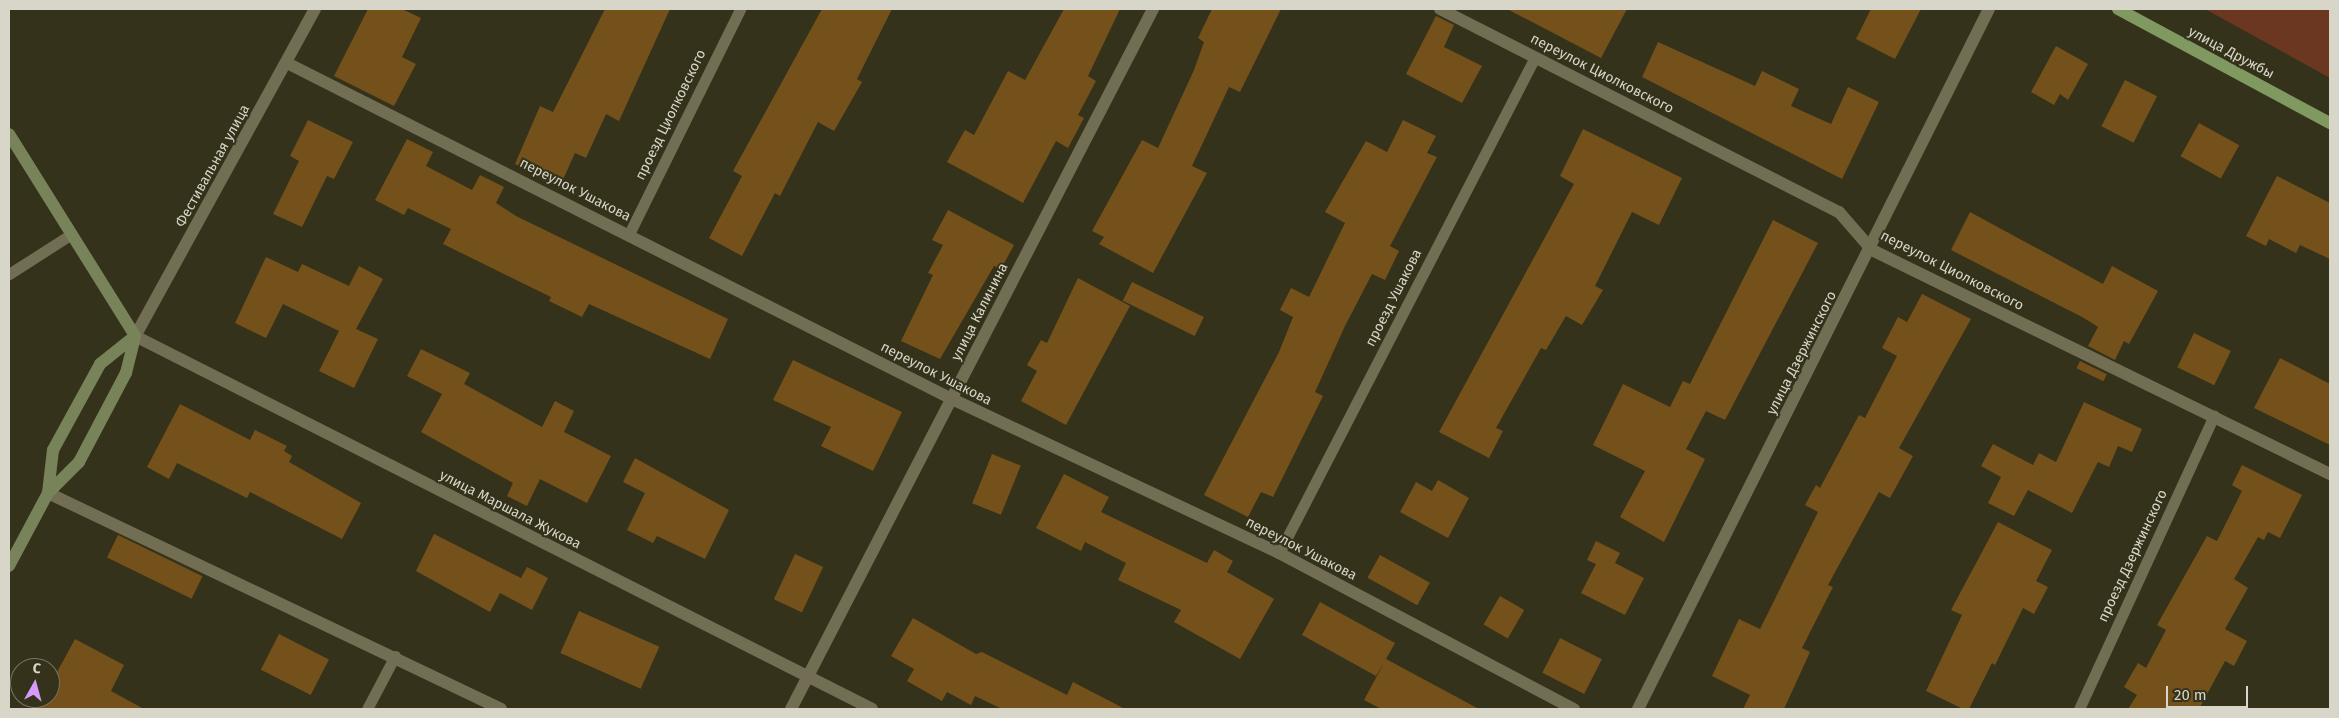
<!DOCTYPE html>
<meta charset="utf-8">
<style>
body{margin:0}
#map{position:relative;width:2339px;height:718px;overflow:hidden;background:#34321a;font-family:"Fira Sans",sans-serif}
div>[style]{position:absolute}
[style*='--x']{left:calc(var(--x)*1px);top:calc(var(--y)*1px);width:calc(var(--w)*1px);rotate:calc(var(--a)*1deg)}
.green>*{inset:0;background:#6c3721}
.building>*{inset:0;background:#74501b;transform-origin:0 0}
.lane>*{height:11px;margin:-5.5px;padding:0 5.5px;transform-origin:5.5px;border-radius:5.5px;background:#716e54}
.street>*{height:12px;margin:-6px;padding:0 6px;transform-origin:6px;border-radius:6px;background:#716e54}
.secondary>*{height:12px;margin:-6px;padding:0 6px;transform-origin:6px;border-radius:6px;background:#78835a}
.primary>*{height:12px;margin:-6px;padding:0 6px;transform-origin:6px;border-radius:6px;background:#7f9961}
span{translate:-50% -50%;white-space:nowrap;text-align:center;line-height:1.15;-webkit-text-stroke:4px #34321a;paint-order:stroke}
.street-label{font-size:14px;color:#d7d6c8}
.frame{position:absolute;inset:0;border:10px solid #d7d6c8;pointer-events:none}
.north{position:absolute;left:10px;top:658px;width:50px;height:50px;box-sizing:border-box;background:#34321a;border:1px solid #757460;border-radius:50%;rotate:7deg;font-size:14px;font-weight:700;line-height:20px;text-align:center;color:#d7d6c8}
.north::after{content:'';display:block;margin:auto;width:18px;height:22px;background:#d69bf9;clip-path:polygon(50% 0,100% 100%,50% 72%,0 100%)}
.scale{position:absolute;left:2166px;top:686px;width:82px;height:22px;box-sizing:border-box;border:2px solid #d7d6c8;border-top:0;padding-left:6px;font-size:15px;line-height:18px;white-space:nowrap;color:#d7d6c8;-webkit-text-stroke:4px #34321a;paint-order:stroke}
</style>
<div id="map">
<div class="green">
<div style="clip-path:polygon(2205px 9px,2330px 9px,2330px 78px)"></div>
</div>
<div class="building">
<div style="clip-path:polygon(368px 9px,402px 9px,421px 18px,402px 57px,416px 64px,394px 106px,334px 76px)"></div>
<div style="clip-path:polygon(605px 9px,670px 9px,619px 121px,606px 114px,586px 158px,575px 153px,561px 184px,515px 164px,540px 106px,553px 112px)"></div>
<div style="clip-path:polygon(822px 9px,892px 9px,857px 79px,862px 82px,834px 131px,818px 122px,780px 196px,775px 193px,742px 256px,709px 238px,742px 176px,733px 171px)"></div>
<div style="clip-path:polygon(1064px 9px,1120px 9px,1088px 76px,1096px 81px,1078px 115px,1084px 118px,1068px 148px,1056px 141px,1023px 203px,947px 162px,965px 130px,974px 135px,1008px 71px,1025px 80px)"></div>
<div style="clip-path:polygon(1212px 9px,1281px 9px,1240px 92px,1229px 87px,1192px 166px,1207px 173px,1153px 273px,1099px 244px,1104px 237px,1092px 231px,1142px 140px,1158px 148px,1194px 70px,1204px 42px,1198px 38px)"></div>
<div style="clip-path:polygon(1507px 9px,1627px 9px,1601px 58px)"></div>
<div style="clip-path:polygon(1871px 9px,1921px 9px,1895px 59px,1856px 39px)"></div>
<div style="clip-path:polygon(1436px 16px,1454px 25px,1444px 47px,1482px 66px,1462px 103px,1406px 74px)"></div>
<div style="clip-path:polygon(1658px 42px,1755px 86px,1762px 71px,1799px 89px,1791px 106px,1831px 124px,1848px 87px,1879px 102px,1842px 179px,1642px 77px)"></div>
<div style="clip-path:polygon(2056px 46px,2088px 64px,2068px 100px,2060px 94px,2054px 105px,2031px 92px)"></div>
<div style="left:2125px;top:80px;width:36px;height:52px;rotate:27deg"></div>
<div style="clip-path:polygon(308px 120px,353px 142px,334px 179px,327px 176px,302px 227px,273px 214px,299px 161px,290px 156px)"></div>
<div style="clip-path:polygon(1403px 120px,1436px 136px,1427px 153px,1437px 157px,1390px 246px,1399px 251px,1385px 280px,1372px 274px,1345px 326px,1315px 392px,1323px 396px,1273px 497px,1261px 492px,1248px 517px,1204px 495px,1279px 352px,1293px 317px,1280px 310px,1291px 288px,1309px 297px,1345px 223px,1325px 212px,1366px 141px,1387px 152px)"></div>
<div style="left:2199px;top:123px;width:46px;height:38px;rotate:29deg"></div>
<div style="clip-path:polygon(1583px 129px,1682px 178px,1659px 225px,1632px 212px,1595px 286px,1603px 290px,1582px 325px,1566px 316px,1546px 350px,1541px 348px,1496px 428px,1503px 431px,1489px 458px,1439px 432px,1574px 184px,1560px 176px)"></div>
<div style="clip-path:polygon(407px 139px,433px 152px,426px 166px,472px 190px,480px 175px,504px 187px,496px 203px,516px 216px,728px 319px,710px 359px,589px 304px,582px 317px,549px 301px,551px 297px,443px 244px,451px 229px,408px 208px,404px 215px,375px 200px)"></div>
<div style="clip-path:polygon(2277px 176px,2330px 203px,2330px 259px,2300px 245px,2296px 253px,2269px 239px,2266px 246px,2246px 236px)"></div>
<div style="clip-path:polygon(948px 210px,1014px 245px,1001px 269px,994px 266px,940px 359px,901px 341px,933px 275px,928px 273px,943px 245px,932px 240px)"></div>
<div style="clip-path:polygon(1970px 212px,2103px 284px,2112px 266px,2158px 291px,2129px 344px,2124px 341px,2115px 360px,2088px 346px,2098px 327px,2084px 318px,1951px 250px)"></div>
<div style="clip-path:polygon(1773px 220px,1818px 243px,1725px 420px,1706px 411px,1686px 449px,1705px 459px,1664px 542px,1620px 517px,1645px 471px,1593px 445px,1623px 384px,1670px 407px,1683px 381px,1690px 384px)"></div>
<div style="clip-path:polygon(266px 257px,298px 272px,302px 264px,349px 286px,359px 266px,383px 279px,356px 329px,378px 339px,354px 388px,319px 371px,339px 331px,283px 304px,266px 338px,235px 323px)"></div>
<div style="clip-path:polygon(1078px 278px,1130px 306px,1066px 425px,1021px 401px,1037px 371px,1027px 365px,1041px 340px,1047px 343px)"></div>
<div style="left:1132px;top:282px;width:80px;height:21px;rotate:26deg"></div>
<div style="clip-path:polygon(1922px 294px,1971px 319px,1899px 448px,1913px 456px,1890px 498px,1879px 492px,1828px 585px,1833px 587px,1802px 648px,1810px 652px,1784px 709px,1743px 709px,1750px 695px,1712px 676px,1739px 619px,1760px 629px,1818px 512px,1805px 505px,1816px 485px,1820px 488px,1859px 415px,1865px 418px,1897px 356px,1882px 348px,1898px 317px,1907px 322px)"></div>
<div style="left:2194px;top:333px;width:41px;height:38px;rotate:26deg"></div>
<div style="clip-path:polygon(421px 349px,470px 373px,464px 384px,542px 427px,555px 401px,574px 411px,564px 432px,611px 456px,587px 503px,540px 479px,527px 506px,507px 496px,513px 483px,421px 432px,442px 394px,407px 376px)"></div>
<div style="clip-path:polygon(2280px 358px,2330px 384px,2330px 445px,2254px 408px)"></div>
<div style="clip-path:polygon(793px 360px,902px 412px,873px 471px,821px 446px,831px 427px,773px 400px)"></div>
<div style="left:2080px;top:361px;width:30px;height:8px;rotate:26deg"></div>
<div style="clip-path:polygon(2084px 402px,2142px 429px,2132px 452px,2118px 446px,2109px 467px,2098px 462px,2072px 513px,2028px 490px,2014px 516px,1988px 503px,2001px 477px,1981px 466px,1993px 444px,2033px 465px,2039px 453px,2056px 462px)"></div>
<div style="clip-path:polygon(180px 404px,250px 440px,255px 430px,287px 446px,284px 451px,292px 456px,289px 462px,361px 503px,342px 539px,250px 492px,247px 498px,177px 463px,169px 479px,147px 467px)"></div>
<div style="left:992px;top:454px;width:31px;height:53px;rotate:22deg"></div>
<div style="clip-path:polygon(635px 458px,729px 510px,705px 559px,657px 536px,653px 543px,627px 530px,645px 493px,623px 482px)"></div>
<div style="clip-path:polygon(2242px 465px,2302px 495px,2280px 538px,2268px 532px,2264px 540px,2258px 537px,2234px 579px,2248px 588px,2225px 629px,2247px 641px,2234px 666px,2225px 661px,2199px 709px,2128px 709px,2137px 695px,2124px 687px,2138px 663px,2146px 668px,2166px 630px,2157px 625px,2207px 536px,2217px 541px,2242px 491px,2232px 485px)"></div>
<div style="clip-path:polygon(1064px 474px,1109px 497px,1101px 512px,1207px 563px,1214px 550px,1233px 561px,1227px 572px,1274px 599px,1240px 659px,1174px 622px,1181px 610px,1118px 580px,1126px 563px,1085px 542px,1081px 551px,1036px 528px)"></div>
<div style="clip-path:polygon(1438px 480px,1469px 498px,1448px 538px,1400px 512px,1416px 482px,1432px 491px)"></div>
<div style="clip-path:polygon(1998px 522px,2052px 550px,2036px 581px,2048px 587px,2034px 614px,2023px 608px,1995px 665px,1992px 663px,1969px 709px,1963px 709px,1926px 691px,1962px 615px,1951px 610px)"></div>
<div style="clip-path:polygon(434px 534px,521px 578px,527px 567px,548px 578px,532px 610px,500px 593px,490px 612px,416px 571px)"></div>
<div style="left:118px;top:535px;width:94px;height:25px;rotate:26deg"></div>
<div style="clip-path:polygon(1596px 541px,1620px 553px,1615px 563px,1644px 578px,1625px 615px,1581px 593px,1596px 564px,1587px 560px)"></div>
<div style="left:795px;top:554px;width:31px;height:50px;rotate:25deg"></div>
<div style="left:1380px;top:555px;width:57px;height:26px;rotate:29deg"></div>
<div style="left:1500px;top:596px;width:28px;height:33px;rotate:30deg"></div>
<div style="clip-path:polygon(1320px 602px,1395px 643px,1386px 659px,1479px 709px,1381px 709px,1364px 700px,1385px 661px,1376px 676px,1302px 635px)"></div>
<div style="left:579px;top:611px;width:88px;height:46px;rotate:24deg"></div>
<div style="clip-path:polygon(913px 618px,976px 654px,982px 652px,1067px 695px,1073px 682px,1125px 709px,1002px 709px,975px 696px,971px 705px,947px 692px,942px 701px,907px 681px,914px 669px,891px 656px)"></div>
<div style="left:279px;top:634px;width:56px;height:40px;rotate:27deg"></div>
<div style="left:1560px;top:638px;width:47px;height:39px;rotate:27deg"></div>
<div style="clip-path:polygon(75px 639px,124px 665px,111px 691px,144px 709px,37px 709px,43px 698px,50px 698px,50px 685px)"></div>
</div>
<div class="lane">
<div style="--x:629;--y:234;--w:251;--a:-63.7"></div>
<div style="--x:9;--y:274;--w:72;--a:-32.6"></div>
<div style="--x:1279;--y:553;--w:558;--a:-62.7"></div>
<div style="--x:367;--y:709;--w:60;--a:-62.2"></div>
<div style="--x:2079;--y:709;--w:323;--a:-65.3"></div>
</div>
<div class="street">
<div style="--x:315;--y:9;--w:373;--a:118.8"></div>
<div style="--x:135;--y:336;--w:826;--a:26.84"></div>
<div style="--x:1440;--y:9;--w:448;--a:27"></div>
<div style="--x:1839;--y:212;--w:50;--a:49"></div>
<div style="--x:1872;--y:250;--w:510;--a:26.06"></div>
<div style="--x:287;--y:63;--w:745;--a:26.81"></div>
<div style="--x:952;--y:399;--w:361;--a:25.2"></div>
<div style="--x:1279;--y:553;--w:334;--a:27.9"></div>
<div style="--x:48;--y:493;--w:502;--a:25.49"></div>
<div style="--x:791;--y:709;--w:788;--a:-62.65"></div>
<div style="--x:1638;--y:709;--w:783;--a:-63.37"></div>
</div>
<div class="secondary">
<div style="--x:9;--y:134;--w:238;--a:58"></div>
<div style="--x:48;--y:493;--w:43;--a:-83.4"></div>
<div style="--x:53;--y:450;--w:98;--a:-61.3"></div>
<div style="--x:100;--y:364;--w:45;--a:-38.7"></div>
<div style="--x:9;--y:566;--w:83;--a:-61.9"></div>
<div style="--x:48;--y:493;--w:44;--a:-45"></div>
<div style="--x:79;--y:462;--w:101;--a:-62.2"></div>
<div style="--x:126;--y:373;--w:38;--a:-76"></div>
</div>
<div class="primary">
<div style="--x:2118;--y:9;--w:241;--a:28.3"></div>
</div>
<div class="street-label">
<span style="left:2231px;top:53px;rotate:28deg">улица Дружбы</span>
<span style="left:1602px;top:74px;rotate:27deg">переулок Циолковского</span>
<span style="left:671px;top:115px;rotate:-64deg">проезд Циолковского</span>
<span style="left:213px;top:166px;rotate:-61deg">Фестивальная улица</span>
<span style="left:575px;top:190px;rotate:27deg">переулок Ушакова</span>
<span style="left:1952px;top:271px;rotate:27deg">переулок Циолковского</span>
<span style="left:1394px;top:298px;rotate:-63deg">проезд Ушакова</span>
<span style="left:980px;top:312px;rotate:-63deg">улица Калинина</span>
<span style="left:1802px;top:353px;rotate:-63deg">улица Дзержинского</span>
<span style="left:936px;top:374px;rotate:27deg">переулок Ушакова</span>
<span style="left:510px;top:510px;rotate:27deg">улица Маршала Жукова</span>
<span style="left:1301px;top:549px;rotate:27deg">переулок Ушакова</span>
<span style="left:2133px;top:556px;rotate:-65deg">проезд Дзержинского</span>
</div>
<div class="frame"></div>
<div class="north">С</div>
<div class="scale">20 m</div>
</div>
